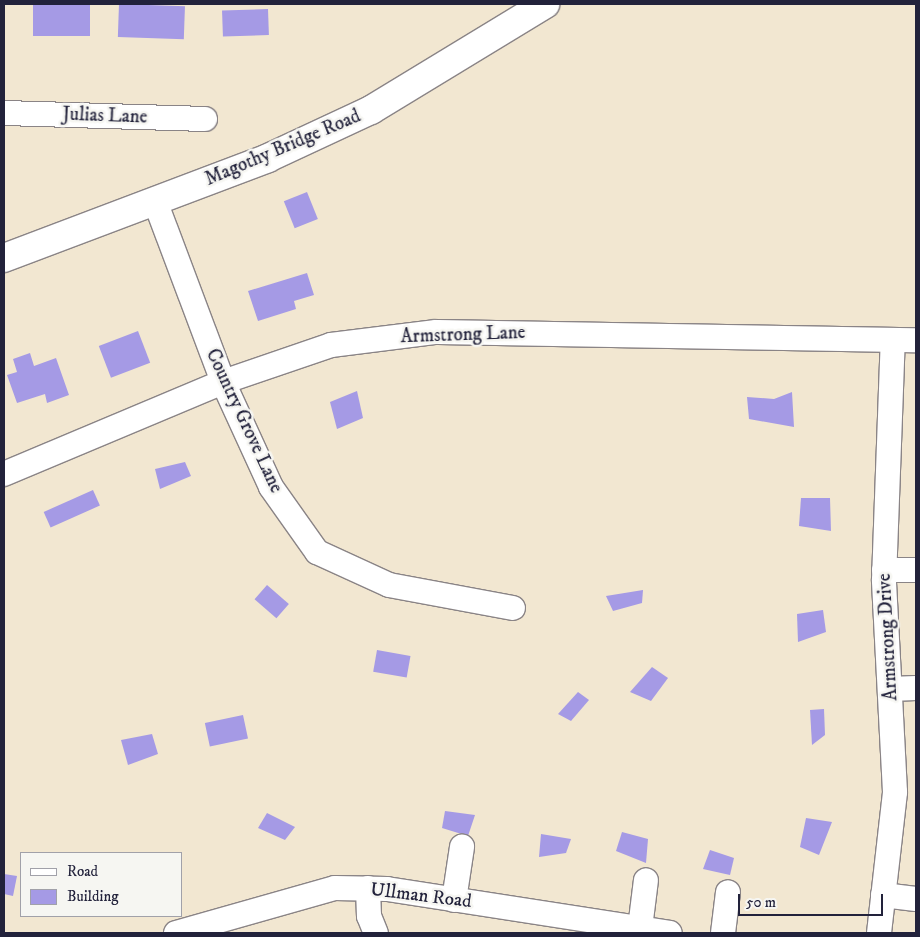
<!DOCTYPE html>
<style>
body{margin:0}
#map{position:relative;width:920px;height:937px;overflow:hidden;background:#f2e7d1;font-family:"IM FELL DW Pica",serif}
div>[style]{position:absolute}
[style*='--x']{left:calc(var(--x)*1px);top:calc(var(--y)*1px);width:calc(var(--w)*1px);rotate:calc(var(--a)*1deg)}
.building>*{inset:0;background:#a59ae5;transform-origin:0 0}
.roads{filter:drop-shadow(1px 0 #8a8486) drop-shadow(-1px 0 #8a8486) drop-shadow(0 1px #8a8486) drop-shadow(0 -1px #8a8486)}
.minor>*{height:24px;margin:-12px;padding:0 12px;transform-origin:12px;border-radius:12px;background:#fff}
.major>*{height:28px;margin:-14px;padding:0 14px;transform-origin:14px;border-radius:14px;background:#fff}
span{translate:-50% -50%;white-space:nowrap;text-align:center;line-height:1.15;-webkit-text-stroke:5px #f6f6f2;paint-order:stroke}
.street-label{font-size:19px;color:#22223b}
.frame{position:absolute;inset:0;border:5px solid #22223b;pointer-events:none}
.legend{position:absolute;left:20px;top:852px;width:162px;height:65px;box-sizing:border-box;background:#f6f6f2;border:1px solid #a1a1a9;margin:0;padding:6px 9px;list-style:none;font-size:15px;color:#22223b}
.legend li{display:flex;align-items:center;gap:10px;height:25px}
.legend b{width:25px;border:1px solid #a1a1a9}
.scale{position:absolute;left:738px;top:894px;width:145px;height:22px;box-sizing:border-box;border:2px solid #22223b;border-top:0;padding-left:6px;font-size:15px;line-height:18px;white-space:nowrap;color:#22223b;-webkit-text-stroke:4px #f6f6f2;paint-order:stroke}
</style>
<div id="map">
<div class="building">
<div style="left:33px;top:4px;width:57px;height:32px"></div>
<div style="left:119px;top:4px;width:66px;height:33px;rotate:2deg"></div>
<div style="left:268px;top:9px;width:26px;height:46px;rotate:88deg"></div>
<div style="left:307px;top:192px;width:29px;height:25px;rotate:68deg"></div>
<div style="clip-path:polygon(307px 273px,314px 295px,294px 301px,296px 309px,258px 321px,248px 291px)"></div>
<div style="left:138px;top:331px;width:34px;height:42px;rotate:69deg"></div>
<div style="clip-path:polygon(30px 353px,34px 366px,56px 358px,69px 395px,47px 403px,45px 394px,17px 403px,7px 375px,17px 372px,13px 359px)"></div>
<div style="clip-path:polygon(357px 391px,363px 418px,337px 429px,330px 402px)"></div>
<div style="clip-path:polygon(792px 392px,794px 427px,749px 419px,747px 397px,774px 399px)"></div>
<div style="clip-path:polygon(185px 462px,191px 476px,160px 489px,155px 469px)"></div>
<div style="left:93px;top:490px;width:17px;height:54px;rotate:66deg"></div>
<div style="clip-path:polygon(801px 498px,830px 498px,831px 531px,799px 526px)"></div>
<div style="left:267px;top:585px;width:29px;height:19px;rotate:41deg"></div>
<div style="clip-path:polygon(643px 590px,642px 603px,613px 611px,606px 596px)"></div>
<div style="clip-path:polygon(823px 610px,826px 632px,798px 642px,797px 614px)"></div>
<div style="left:377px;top:650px;width:34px;height:22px;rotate:10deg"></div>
<div style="clip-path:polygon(652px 667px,668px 678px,651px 701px,630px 692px)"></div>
<div style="clip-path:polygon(578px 692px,589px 700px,571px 721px,558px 714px)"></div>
<div style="clip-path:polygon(824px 709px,825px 735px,812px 745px,810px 710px)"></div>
<div style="left:243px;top:715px;width:24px;height:39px;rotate:78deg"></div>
<div style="clip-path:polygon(152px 734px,158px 754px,128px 765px,121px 740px)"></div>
<div style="clip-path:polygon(445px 811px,475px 815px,468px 836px,442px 828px)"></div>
<div style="clip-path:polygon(267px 813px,295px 827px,285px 840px,258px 828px)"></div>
<div style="clip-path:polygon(806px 818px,832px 822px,819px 855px,800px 847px)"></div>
<div style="clip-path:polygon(622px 832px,648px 839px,646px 863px,616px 851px)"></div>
<div style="clip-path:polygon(541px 834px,571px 839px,566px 853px,539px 857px)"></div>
<div style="clip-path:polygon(710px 850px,734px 858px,730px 875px,703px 869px)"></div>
<div style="clip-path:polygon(4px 874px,17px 876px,13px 896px,4px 894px)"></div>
</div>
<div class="roads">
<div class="minor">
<div style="--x:4;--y:113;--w:201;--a:1.7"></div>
<div style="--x:155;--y:201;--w:193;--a:69.4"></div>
<div style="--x:223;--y:382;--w:115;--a:65.4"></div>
<div style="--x:271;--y:487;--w:80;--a:54.7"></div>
<div style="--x:317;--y:552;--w:79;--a:24.6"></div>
<div style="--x:389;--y:585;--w:126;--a:10.5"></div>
<div style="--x:4;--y:474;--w:238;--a:-22.8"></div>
<div style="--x:223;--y:382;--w:114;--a:-18.9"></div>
<div style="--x:331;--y:345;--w:106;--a:-7.1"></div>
<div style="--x:436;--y:332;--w:480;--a:1"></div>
<div style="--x:884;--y:570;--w:32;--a:0"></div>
<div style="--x:890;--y:689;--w:26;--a:-2"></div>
<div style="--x:368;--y:888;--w:28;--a:88"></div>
<div style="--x:369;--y:916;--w:18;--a:68"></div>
<div style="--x:883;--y:895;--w:33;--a:7"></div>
<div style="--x:454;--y:900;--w:54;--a:-81.4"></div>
<div style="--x:640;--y:928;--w:48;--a:-82.9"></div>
<div style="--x:176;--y:933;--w:165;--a:-15.8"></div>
<div style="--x:335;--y:888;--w:52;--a:1.1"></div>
<div style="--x:387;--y:889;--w:286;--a:8.8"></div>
<div style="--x:723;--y:933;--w:41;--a:-83"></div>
<div style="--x:879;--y:933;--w:142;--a:-83.5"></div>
<div style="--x:895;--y:792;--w:212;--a:-93"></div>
<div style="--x:884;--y:580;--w:240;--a:-87.9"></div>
</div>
<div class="major">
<div style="--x:4;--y:258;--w:282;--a:-20.7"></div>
<div style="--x:268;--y:158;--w:114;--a:-25"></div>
<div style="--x:371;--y:110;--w:204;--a:-31.3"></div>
</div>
</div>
<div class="street-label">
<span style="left:105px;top:116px;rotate:2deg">Julias Lane</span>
<span style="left:283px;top:148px;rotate:-23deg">Magothy Bridge Road</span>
<span style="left:463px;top:335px;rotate:-2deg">Armstrong Lane</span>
<span style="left:244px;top:421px;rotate:65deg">Country Grove Lane</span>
<span style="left:888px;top:637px;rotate:-93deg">Armstrong Drive</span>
<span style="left:421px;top:896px;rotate:7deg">Ullman Road</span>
</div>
<div class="frame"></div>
<ul class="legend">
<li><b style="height:6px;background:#fff"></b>Road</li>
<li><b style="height:14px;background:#a59ae5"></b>Building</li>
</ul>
<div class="scale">50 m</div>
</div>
